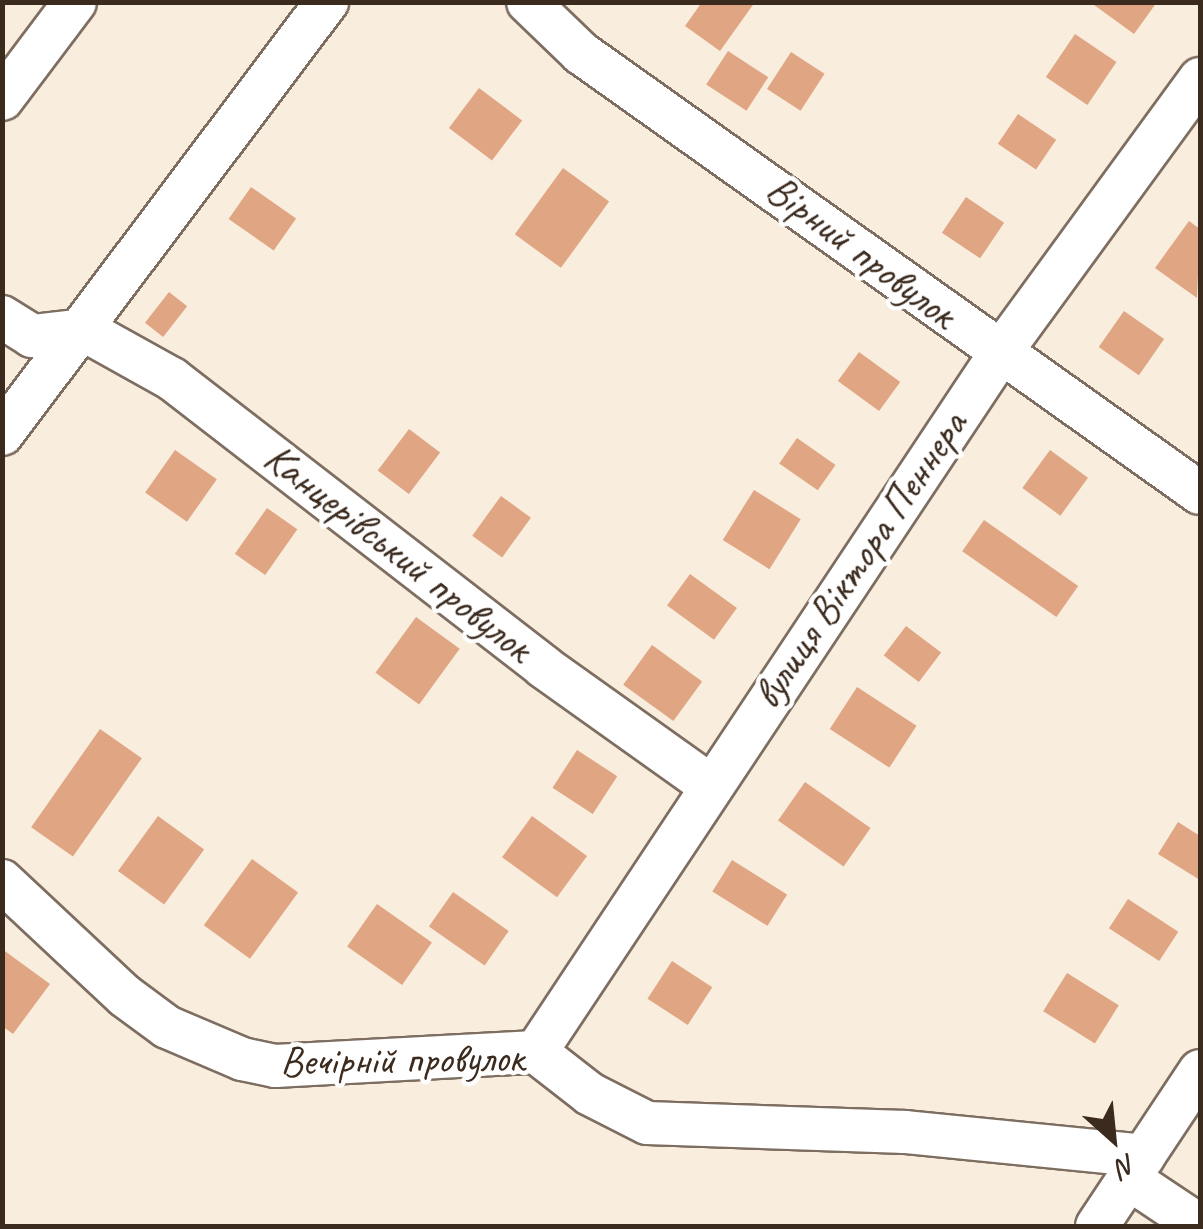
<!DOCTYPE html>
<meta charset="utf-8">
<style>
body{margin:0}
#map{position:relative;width:1203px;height:1229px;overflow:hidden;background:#f9edde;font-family:Caveat,sans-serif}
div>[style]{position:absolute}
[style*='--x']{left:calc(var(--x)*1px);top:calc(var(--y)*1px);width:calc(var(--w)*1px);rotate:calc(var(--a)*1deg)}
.building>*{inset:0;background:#e0a582;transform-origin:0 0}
.roads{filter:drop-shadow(2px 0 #7e6e61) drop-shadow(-2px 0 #7e6e61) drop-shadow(0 2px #7e6e61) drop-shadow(0 -2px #7e6e61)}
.minor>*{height:42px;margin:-21px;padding:0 21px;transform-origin:21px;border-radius:21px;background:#fff}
span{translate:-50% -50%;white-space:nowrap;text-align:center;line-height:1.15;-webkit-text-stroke:9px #fff;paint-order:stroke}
.street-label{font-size:42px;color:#3b2a1e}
.frame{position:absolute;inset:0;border:5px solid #3b2a1e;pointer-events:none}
.north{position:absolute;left:1063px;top:1089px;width:100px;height:100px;-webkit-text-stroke:8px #fff;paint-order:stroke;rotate:153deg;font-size:28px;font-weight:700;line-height:40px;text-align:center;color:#3b2a1e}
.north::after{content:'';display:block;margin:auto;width:35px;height:45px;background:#3b2a1e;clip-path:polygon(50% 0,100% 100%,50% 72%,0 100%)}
</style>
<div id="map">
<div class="building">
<div style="clip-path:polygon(702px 2px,755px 2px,720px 51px,685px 26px)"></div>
<div style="clip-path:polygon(1090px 2px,1157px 2px,1134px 34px)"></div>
<div style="left:1075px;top:34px;width:50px;height:52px;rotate:34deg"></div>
<div style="left:728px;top:51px;width:48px;height:40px;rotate:33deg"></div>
<div style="left:791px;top:52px;width:40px;height:44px;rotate:33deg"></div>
<div style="left:479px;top:88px;width:54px;height:50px;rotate:37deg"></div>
<div style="left:1018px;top:114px;width:46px;height:36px;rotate:34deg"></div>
<div style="left:563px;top:168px;width:57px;height:82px;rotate:36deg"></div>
<div style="left:251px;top:187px;width:55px;height:39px;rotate:35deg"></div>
<div style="left:966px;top:197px;width:46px;height:43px;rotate:34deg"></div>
<div style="clip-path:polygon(1189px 221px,1200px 229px,1197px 298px,1155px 268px)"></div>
<div style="left:169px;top:292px;width:23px;height:39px;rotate:38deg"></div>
<div style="left:1124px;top:311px;width:49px;height:44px;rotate:35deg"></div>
<div style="left:859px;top:352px;width:51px;height:36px;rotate:36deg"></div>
<div style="left:409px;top:429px;width:39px;height:52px;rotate:37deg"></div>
<div style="left:797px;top:438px;width:47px;height:31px;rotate:35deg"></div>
<div style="left:175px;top:450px;width:51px;height:52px;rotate:35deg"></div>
<div style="left:1050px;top:450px;width:47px;height:47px;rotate:36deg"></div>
<div style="left:754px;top:490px;width:55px;height:59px;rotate:32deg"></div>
<div style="left:501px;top:496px;width:37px;height:49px;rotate:36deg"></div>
<div style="left:267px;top:508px;width:37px;height:56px;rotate:35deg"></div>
<div style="left:984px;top:520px;width:115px;height:38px;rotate:35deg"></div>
<div style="left:690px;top:574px;width:58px;height:39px;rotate:36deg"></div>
<div style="left:416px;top:617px;width:54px;height:69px;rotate:36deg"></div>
<div style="left:906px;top:626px;width:44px;height:37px;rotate:37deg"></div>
<div style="left:652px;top:645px;width:62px;height:49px;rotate:36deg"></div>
<div style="left:857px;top:687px;width:71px;height:50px;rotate:33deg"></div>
<div style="left:100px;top:729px;width:51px;height:120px;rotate:35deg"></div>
<div style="left:577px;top:750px;width:48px;height:45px;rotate:33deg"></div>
<div style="left:805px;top:782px;width:80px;height:47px;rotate:35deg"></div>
<div style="left:158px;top:816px;width:57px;height:68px;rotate:36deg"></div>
<div style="left:532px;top:816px;width:68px;height:51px;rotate:36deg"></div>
<div style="clip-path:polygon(1178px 822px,1200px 836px,1200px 880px,1158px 854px)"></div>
<div style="left:252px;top:859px;width:57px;height:82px;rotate:36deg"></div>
<div style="left:732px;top:860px;width:65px;height:37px;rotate:32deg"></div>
<div style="left:453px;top:892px;width:68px;height:42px;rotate:35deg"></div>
<div style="left:1128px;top:899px;width:60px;height:35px;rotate:33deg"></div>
<div style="left:377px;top:904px;width:67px;height:52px;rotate:35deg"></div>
<div style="clip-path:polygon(2px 949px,50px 984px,13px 1034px,2px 1026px)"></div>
<div style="left:672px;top:961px;width:48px;height:45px;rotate:33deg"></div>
<div style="left:1067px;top:973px;width:61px;height:45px;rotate:32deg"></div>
</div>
<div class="roads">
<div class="minor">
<div style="--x:528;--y:2;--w:74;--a:43.9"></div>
<div style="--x:581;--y:53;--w:759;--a:35.41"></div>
<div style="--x:2;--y:99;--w:121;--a:-53"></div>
<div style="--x:2;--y:317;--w:36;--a:32"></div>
<div style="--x:32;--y:336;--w:52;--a:-6.6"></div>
<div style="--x:84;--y:330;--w:101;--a:29.1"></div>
<div style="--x:172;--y:379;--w:470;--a:37.7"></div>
<div style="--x:544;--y:667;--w:201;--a:35.5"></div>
<div style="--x:2;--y:434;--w:541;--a:-53.05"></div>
<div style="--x:2;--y:881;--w:168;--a:43.1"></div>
<div style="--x:125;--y:996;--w:52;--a:36.4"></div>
<div style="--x:167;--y:1027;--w:82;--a:23.1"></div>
<div style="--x:242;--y:1059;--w:34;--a:12"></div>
<div style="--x:275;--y:1066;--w:261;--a:-3.1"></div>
<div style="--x:536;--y:1052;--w:68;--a:37.9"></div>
<div style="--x:590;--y:1094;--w:64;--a:27"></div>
<div style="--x:647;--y:1123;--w:258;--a:2"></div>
<div style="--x:905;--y:1132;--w:240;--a:5.7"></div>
<div style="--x:536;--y:1052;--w:840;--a:-56.4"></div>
<div style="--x:1001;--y:352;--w:338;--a:-53.9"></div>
<div style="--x:1131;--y:1180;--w:83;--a:33.7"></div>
<div style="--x:1097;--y:1226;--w:186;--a:-56.4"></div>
</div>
</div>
<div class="street-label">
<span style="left:861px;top:252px;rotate:37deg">Вірний провулок</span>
<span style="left:398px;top:553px;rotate:38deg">Канцерівський провулок</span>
<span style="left:860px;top:560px;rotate:-56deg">вулиця Віктора Пеннера</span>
<span style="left:402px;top:1060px;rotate:-1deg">Вечірній провулок</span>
</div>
<div class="frame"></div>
<div class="north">N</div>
</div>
